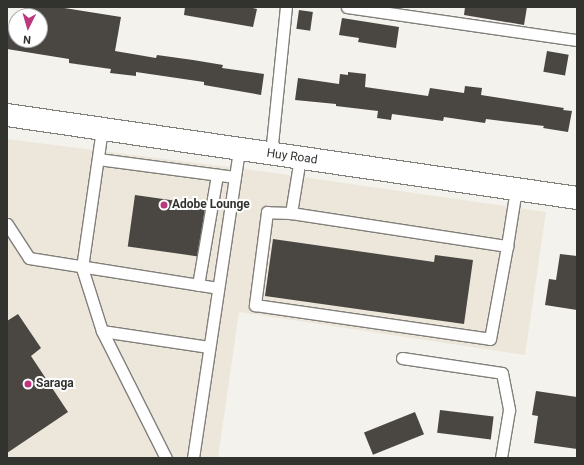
<!DOCTYPE html>
<style>
body{margin:0}
#map{position:relative;width:584px;height:465px;overflow:hidden;background:#f4f2ec;font-family:Roboto,sans-serif}
div>[style]{position:absolute}
[style*='--x']{left:calc(var(--x)*1px);top:calc(var(--y)*1px);width:calc(var(--w)*1px);rotate:calc(var(--a)*1deg)}
.built>*{inset:0;background:#ece7da}
.building>*{inset:0;background:#4a4743;transform-origin:0 0}
.roads{filter:drop-shadow(1px 0 #817f7a) drop-shadow(-1px 0 #817f7a) drop-shadow(0 1px #817f7a) drop-shadow(0 -1px #817f7a)}
.lane>*{height:11px;margin:-5.5px;padding:0 5.5px;transform-origin:5.5px;border-radius:5.5px;background:#fff}
.street>*{height:22px;margin:-11px;padding:0 11px;transform-origin:11px;border-radius:11px;background:#fff}
.dots>*{width:11px;height:11px;translate:-50% -50%;box-sizing:border-box;border:2px solid #fff;border-radius:50%}
span{translate:-50% -50%;white-space:nowrap;text-align:center;line-height:1.15;-webkit-text-stroke:4px #fff;paint-order:stroke}
.street-label{font-size:12px;color:#32322f}
.poi-label{font-size:12px;color:#32322f;font-weight:700}
.left{translate:0 -50%;text-align:left}
.frame{position:absolute;inset:0;border:8px solid #32322f;pointer-events:none}
.north{position:absolute;left:8px;top:8px;width:40px;height:40px;box-sizing:border-box;background:#fff;border:1px solid #adadac;border-radius:50%;rotate:185deg;font-size:11px;font-weight:700;line-height:16px;text-align:center;color:#32322f}
.north::after{content:'';display:block;margin:auto;width:14px;height:18px;background:#bb377e;clip-path:polygon(50% 0,100% 100%,50% 72%,0 100%)}
</style>
<div id="map">
<div class="built">
<div style="clip-path:polygon(7px 139px,260px 171px,546px 212px,525px 355px,239px 312px,218px 458px,7px 458px)"></div>
</div>
<div class="building">
<div style="clip-path:polygon(25px 7px,58px 7px,121px 17px,115px 51px,156px 58px,157px 55px,193px 60px,223px 65px,222px 68px,264px 74px,261px 95px,204px 85px,204px 82px,136px 72px,136px 76px,110px 73px,111px 69px,69px 63px,69px 59px,7px 49px,7px 29px,16px 30px,16px 40px,40px 40px,40px 16px,23px 16px)"></div>
<div style="clip-path:polygon(185px 7px,248px 7px,257px 9px,253px 27px,184px 15px)"></div>
<div style="clip-path:polygon(465px 7px,527px 7px,524px 25px,464px 15px)"></div>
<div style="left:299px;top:10px;width:14px;height:19px;rotate:8deg"></div>
<div style="clip-path:polygon(342px 18px,399px 27px,396px 48px,358px 42px,359px 38px,339px 35px)"></div>
<div style="left:547px;top:51px;width:22px;height:21px;rotate:10deg"></div>
<div style="clip-path:polygon(348px 72px,366px 74px,365px 87px,428px 96px,430px 88px,464px 93px,465px 86px,482px 88px,481px 95px,564px 108px,563px 110px,572px 111px,568px 132px,543px 128px,544px 126px,486px 119px,485px 123px,444px 117px,443px 121px,392px 114px,391px 120px,377px 118px,378px 111px,336px 106px,336px 104px,295px 100px,298px 78px,339px 84px,340px 74px,348px 75px)"></div>
<div style="left:135px;top:195px;width:71px;height:52px;rotate:8deg"></div>
<div style="clip-path:polygon(273px 239px,434px 262px,435px 255px,473px 260px,464px 324px,265px 296px)"></div>
<div style="clip-path:polygon(560px 254px,577px 256px,577px 310px,545px 305px,549px 279px,556px 280px)"></div>
<div style="clip-path:polygon(18px 314px,41px 348px,31px 356px,68px 412px,7px 453px,7px 321px)"></div>
<div style="clip-path:polygon(536px 391px,577px 397px,577px 449px,534px 443px,538px 416px,532px 415px)"></div>
<div style="left:440px;top:410px;width:54px;height:23px;rotate:7deg"></div>
<div style="left:415px;top:412px;width:24px;height:55px;rotate:68deg"></div>
</div>
<div class="roads">
<div class="lane">
<div style="--x:347;--y:7;--w:232;--a:8.2"></div>
<div style="--x:102;--y:129;--w:140;--a:98.2"></div>
<div style="--x:82;--y:268;--w:66;--a:72.4"></div>
<div style="--x:102;--y:331;--w:142;--a:63.3"></div>
<div style="--x:271;--y:154;--w:148;--a:-84.2"></div>
<div style="--x:300;--y:158;--w:56;--a:99.3"></div>
<div style="--x:291;--y:213;--w:219;--a:8.7"></div>
<div style="--x:507;--y:246;--w:58;--a:-81"></div>
<div style="--x:98;--y:159;--w:138;--a:7.5"></div>
<div style="--x:291;--y:213;--w:24;--a:-178"></div>
<div style="--x:267;--y:212;--w:94;--a:97.4"></div>
<div style="--x:255;--y:305;--w:237;--a:8.2"></div>
<div style="--x:490;--y:339;--w:95;--a:-79.6"></div>
<div style="--x:7;--y:224;--w:40;--a:57.1"></div>
<div style="--x:29;--y:258;--w:191;--a:9"></div>
<div style="--x:198;--y:285;--w:112;--a:-80.2"></div>
<div style="--x:102;--y:331;--w:108;--a:8.5"></div>
<div style="--x:402;--y:358;--w:101;--a:8.5"></div>
<div style="--x:502;--y:373;--w:38;--a:79"></div>
<div style="--x:509;--y:410;--w:49;--a:99.5"></div>
<div style="--x:193;--y:458;--w:312;--a:-81.5"></div>
</div>
<div class="street">
<div style="--x:7;--y:115;--w:576;--a:8.28"></div>
</div>
</div>
<div class="dots">
<div style="left:164px;top:205px;background:#bb377e"></div>
<div style="left:28px;top:384px;background:#bb377e"></div>
</div>
<div class="street-label">
<span style="left:292px;top:157px;rotate:8deg">Huy Road</span>
</div>
<div class="poi-label">
<span class="left" style="left:172px;top:205px">Adobe Lounge</span>
<span class="left" style="left:36px;top:384px">Saraga</span>
</div>
<div class="frame"></div>
<div class="north">N</div>
</div>
